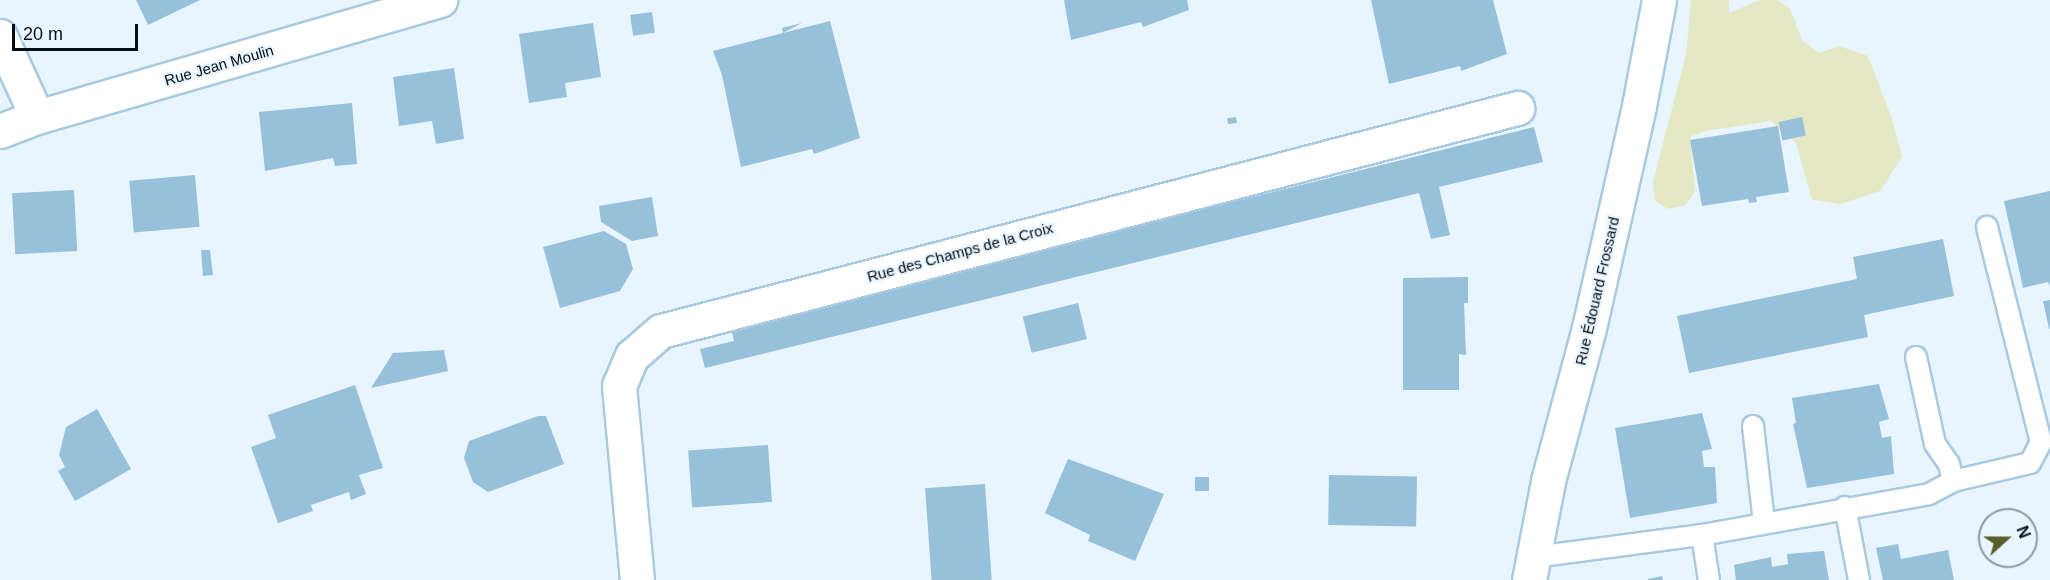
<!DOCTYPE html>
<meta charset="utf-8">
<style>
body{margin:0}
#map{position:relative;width:2050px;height:580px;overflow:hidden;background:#e8f5fe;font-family:Arial,sans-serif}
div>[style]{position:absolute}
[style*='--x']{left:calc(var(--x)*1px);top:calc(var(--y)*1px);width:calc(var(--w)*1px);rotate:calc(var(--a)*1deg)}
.green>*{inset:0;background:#e5e9c3}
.building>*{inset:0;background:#97c0db;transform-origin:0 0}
.roads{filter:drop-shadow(2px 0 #a9c9e0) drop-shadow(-2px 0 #a9c9e0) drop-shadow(0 2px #a9c9e0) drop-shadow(0 -2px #a9c9e0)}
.service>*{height:20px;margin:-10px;padding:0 10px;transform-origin:10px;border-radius:10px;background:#fff}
.minor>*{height:33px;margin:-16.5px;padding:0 16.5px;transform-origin:16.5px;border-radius:16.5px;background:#fff}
span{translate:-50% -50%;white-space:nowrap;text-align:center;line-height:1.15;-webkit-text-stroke:4.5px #e8f5fe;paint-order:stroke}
.street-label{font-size:15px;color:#050f17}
.north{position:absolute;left:1978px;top:508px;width:60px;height:60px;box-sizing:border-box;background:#e8f5fe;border:2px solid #8d99a2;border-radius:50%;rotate:69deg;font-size:16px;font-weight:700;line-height:24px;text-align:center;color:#050f17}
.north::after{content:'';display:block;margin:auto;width:21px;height:27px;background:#5a5e2c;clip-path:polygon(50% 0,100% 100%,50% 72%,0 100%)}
.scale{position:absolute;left:12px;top:24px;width:126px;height:27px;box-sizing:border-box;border:3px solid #050f17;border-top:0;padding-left:8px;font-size:18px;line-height:21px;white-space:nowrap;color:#050f17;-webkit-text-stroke:4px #e8f5fe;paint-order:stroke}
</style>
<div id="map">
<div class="green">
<div style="clip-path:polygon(1691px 0,1729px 0,1729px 13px,1760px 0,1777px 0,1790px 8px,1802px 40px,1819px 53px,1839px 46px,1868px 56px,1892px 119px,1902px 157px,1880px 191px,1841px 204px,1812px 200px,1796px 143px,1771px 121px,1705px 131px,1690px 137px,1695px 191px,1686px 205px,1668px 209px,1655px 201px,1653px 182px,1686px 54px)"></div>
</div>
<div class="building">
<div style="clip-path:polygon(136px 0,200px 0,148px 25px)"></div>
<div style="clip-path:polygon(1064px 0,1187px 0,1189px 10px,1143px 27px,1141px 22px,1071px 40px)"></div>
<div style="clip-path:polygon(1371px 0,1493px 0,1507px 54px,1461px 71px,1460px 66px,1389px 84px)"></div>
<div style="left:652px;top:12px;width:21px;height:22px;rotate:82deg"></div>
<div style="clip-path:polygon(830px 21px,860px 138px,814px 154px,812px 149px,741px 167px,722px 75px,713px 51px,783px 33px,782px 28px,802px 23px,783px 33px)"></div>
<div style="clip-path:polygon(593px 23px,601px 77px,565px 83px,567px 97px,529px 103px,519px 34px)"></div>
<div style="clip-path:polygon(454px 68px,464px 139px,436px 144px,432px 121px,399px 126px,393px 77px)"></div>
<div style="clip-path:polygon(352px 103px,357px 164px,335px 166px,333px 158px,265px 171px,259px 112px)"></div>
<div style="left:1236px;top:117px;width:6px;height:9px;rotate:81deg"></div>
<div style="left:1802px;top:117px;width:19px;height:24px;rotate:78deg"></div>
<div style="clip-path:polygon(1778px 126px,1789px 192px,1756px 197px,1757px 202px,1749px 203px,1748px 199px,1702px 206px,1690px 140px)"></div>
<div style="clip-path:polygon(1534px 127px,1543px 162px,1439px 187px,1450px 235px,1431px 239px,1419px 193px,705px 368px,700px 349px,734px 341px,731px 327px)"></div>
<div style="left:195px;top:175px;width:52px;height:66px;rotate:85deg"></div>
<div style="left:74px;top:190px;width:61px;height:62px;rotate:87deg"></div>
<div style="clip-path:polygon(2050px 191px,2050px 286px,2048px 282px,2023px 288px,2004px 201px)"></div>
<div style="clip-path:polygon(652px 197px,658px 236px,632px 241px,601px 222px,599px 206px)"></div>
<div style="clip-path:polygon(604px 231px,626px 244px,633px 269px,620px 291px,560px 308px,543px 247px)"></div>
<div style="clip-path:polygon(1943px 239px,1954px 296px,1864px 315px,1868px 337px,1689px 373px,1677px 316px,1857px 279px,1853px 257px)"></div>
<div style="clip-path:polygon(201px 250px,210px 250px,213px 275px,203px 276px)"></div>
<div style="clip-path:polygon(1468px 277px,1468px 303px,1464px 303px,1466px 355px,1459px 354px,1459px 390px,1403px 390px,1403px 278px)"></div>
<div style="clip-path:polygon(2050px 300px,2050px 328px,2049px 329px,2043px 301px)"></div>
<div style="left:1078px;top:303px;width:37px;height:57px;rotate:76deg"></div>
<div style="clip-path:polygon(444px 350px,448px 371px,371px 388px,393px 353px)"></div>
<div style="clip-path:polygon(1879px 384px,1889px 419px,1879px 422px,1882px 438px,1891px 436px,1894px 474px,1807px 488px,1793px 424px,1796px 423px,1792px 398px)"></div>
<div style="clip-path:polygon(355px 385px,383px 468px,359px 475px,366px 494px,351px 500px,349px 492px,311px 505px,313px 511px,278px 523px,251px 447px,276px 438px,268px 415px)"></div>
<div style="clip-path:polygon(97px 409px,131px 469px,75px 501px,58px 471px,65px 467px,59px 455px,66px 427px)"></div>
<div style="clip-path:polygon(1702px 413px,1712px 449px,1702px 451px,1704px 467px,1715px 467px,1717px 503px,1630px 518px,1615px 428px)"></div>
<div style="clip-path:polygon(538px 416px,546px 416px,564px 464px,488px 492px,473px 482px,464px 458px,469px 441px)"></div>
<div style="left:768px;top:445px;width:57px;height:80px;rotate:86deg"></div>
<div style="clip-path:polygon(1068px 459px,1164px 494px,1135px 561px,1088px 541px,1090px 535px,1045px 513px)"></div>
<div style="left:1329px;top:475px;width:88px;height:50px;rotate:1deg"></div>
<div style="left:1195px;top:477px;width:14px;height:14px"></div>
<div style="left:985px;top:484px;width:96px;height:60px;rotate:86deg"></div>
<div style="clip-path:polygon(1898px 544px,1901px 559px,1948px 550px,1954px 580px,1883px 580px,1876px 548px)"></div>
<div style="clip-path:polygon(1824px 551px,1829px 580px,1736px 580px,1734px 565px,1771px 557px,1772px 567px,1788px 564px,1787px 554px)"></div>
<div style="clip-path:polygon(1662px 576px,1663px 580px,1648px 580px,1648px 579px)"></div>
</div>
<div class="roads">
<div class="service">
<div style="--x:1916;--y:357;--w:89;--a:77.7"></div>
<div style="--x:1935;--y:444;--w:24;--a:55"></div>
<div style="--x:1949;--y:464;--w:17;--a:77"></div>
<div style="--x:1753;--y:426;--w:97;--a:83.5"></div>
<div style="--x:1845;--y:507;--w:74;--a:79.1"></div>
<div style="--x:1702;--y:535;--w:46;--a:81.2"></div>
<div style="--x:1534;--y:557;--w:169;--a:-7.5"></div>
<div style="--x:1702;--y:535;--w:231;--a:-10.2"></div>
<div style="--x:1929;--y:494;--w:27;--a:-28"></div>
<div style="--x:1953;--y:481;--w:79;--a:-13.2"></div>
<div style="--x:2030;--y:463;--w:24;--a:-62"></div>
<div style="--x:2041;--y:442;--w:222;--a:-104.1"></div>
</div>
<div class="minor">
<div style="--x:0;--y:36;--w:89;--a:65.4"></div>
<div style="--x:0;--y:131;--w:40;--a:-21"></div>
<div style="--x:37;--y:117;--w:420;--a:-16.2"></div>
<div style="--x:637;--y:580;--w:195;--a:-95.3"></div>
<div style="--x:619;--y:386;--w:33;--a:-67"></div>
<div style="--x:632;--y:356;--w:38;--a:-41"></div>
<div style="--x:661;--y:331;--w:885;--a:-14.6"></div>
<div style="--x:1529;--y:580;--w:101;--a:-79.1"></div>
<div style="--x:1548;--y:481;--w:158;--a:-75"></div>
<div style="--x:1589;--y:328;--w:228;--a:-77.3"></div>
<div style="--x:1639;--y:106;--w:108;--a:-79.3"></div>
</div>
</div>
<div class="street-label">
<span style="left:219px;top:65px;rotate:-16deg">Rue Jean Moulin</span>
<span style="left:960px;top:252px;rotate:-15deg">Rue des Champs de la Croix</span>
<span style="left:1597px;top:291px;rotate:-77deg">Rue Édouard Frossard</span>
</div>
<div class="north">N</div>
<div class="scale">20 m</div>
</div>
